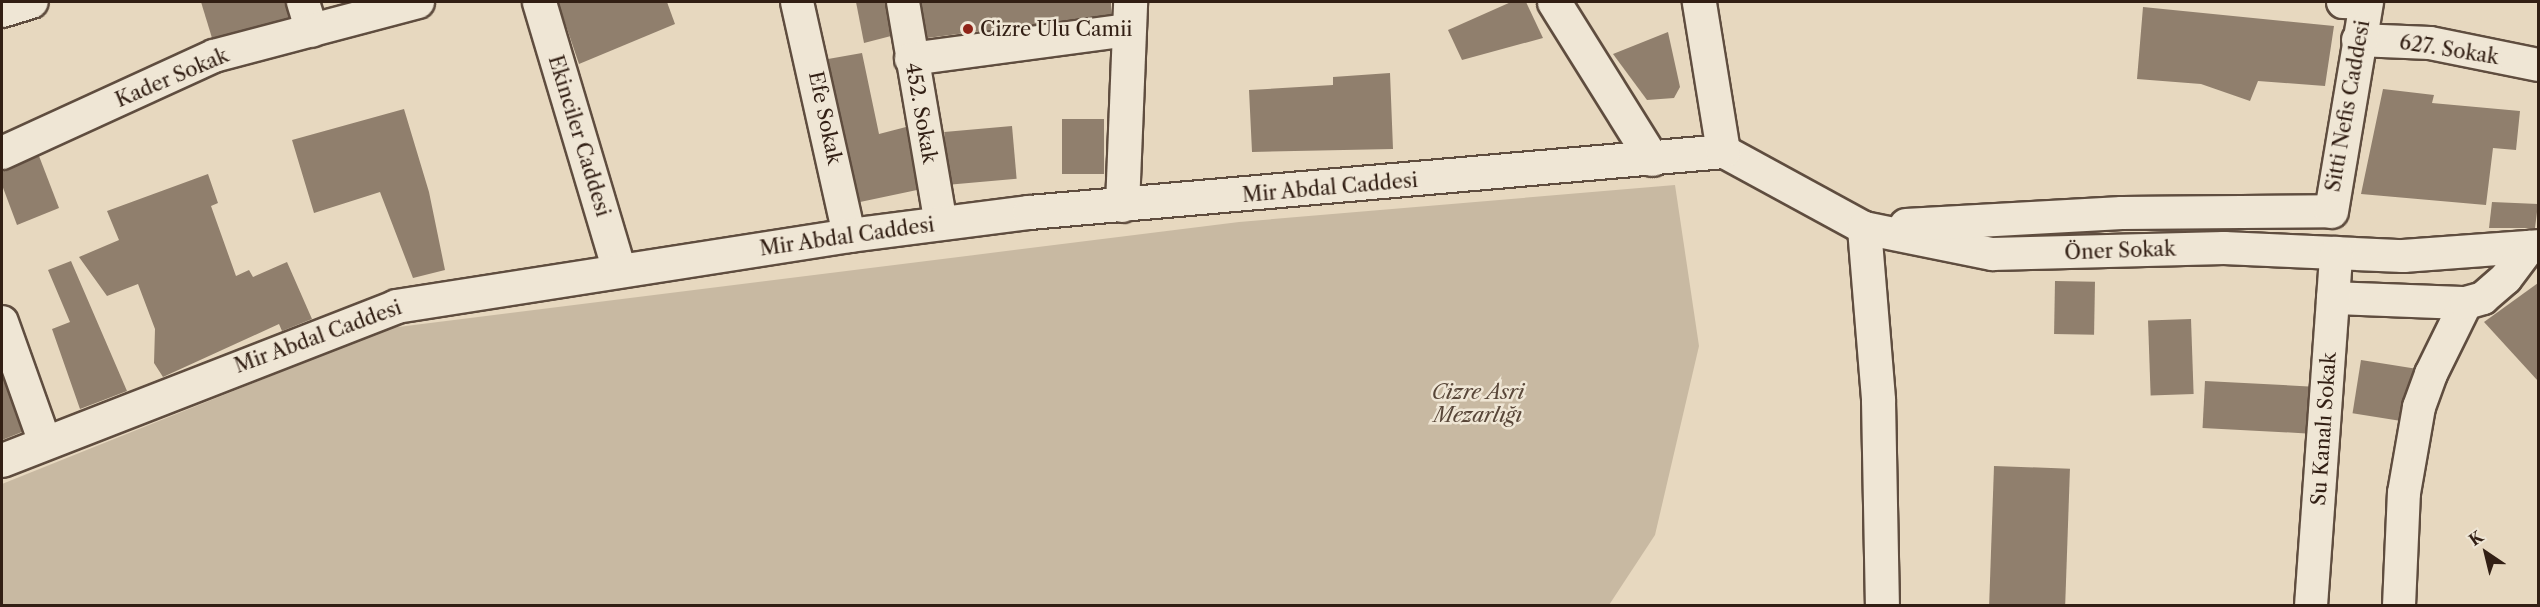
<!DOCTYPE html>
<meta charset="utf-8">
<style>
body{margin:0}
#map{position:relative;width:2540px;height:607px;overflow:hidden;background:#e7d8bf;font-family:"Libre Caslon Text",serif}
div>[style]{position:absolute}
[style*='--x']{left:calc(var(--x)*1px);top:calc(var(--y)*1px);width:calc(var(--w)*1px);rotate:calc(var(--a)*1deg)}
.green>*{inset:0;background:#c8b9a2}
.building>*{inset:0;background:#907f6d;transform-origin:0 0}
.roads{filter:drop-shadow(2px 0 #5f4d3f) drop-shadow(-2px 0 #5f4d3f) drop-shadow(0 2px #5f4d3f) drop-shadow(0 -2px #5f4d3f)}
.minor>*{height:32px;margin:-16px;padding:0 16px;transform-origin:16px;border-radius:16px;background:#efe6d5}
.tertiary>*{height:33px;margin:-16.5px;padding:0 16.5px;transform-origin:16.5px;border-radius:16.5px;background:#efe6d5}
.dots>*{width:16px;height:16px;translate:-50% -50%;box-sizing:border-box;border:3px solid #efe6d5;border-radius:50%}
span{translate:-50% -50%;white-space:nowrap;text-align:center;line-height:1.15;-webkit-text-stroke:5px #efe6d5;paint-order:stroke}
.poi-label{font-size:20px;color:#321f14}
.left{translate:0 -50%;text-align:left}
.street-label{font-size:20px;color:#321f14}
.park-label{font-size:20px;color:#584638;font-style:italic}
.frame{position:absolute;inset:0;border:3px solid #321f14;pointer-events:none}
.north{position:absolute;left:2456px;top:523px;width:60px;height:60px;-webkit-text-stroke:4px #efe6d5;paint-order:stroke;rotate:325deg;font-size:16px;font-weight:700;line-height:24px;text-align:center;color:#321f14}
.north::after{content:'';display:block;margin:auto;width:21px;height:27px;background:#321f14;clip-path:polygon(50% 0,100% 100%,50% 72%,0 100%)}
</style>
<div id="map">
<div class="green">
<div style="clip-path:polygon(1675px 185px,1699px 346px,1655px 535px,1609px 605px,2px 605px,2px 484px,390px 328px,1239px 222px)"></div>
</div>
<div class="building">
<div style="clip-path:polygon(201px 2px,286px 2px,289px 18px,212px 38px)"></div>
<div style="clip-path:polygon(558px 2px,667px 2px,675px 24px,579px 64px)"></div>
<div style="clip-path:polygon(856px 2px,886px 2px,891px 36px,864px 43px)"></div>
<div style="clip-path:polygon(921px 2px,1111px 2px,1111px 14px,927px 38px)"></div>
<div style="clip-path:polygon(1511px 2px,1526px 2px,1543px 38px,1462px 60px,1448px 30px)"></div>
<div style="clip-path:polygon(2143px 7px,2334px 26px,2325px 86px,2258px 81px,2250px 101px,2201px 84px,2137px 79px)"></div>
<div style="clip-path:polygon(1668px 32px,1680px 87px,1674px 98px,1647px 100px,1613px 54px)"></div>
<div style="clip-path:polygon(862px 53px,879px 134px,906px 127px,917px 190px,860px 202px,828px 59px)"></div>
<div style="clip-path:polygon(1390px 73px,1393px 149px,1252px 152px,1249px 90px,1333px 85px,1333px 77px)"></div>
<div style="clip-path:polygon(2383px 89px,2434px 95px,2432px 103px,2520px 111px,2516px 150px,2493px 148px,2486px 205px,2361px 194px)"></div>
<div style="clip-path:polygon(404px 109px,429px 192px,445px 270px,413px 278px,380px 192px,314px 213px,292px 140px)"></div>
<div style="left:1104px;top:119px;width:55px;height:42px;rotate:90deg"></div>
<div style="left:1012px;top:126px;width:53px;height:68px;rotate:85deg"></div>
<div style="clip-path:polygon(39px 156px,59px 208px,17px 225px,2px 185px,2px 171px)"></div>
<div style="clip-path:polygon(208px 174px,218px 203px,211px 206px,236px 276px,249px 270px,253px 277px,287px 262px,312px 319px,282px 331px,279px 324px,163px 377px,154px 363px,155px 329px,138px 284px,107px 296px,79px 257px,119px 240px,107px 211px)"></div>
<div style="clip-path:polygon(2492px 202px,2538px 204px,2535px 228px,2489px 228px)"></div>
<div style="clip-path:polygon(71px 261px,127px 391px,80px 409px,52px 329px,70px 322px,48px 270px)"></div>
<div style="left:2055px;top:281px;width:40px;height:53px;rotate:1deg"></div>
<div style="clip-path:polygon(2538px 283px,2538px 381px,2484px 322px)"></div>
<div style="left:2191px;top:319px;width:75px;height:43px;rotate:88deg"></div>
<div style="left:2361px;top:360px;width:54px;height:54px;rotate:9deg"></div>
<div style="clip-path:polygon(2px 374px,22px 432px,2px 440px)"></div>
<div style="left:2205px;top:381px;width:104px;height:47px;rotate:3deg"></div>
<div style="left:1994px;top:466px;width:76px;height:140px;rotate:2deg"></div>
</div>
<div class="roads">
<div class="minor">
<div style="--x:303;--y:2;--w:30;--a:73"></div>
<div style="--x:797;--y:2;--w:239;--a:77.4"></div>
<div style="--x:903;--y:2;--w:225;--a:80.3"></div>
<div style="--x:2343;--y:2;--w:23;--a:2"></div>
<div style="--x:2;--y:11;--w:31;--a:-17"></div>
<div style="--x:2358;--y:40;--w:72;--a:2.4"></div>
<div style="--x:2430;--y:43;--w:110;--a:11.5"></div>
<div style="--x:911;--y:59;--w:219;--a:-7.6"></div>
<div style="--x:1723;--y:151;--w:161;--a:28.6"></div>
<div style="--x:1864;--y:228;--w:131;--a:11.5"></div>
<div style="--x:1992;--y:254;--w:232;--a:-1.5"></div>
<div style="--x:2224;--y:248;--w:179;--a:2.6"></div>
<div style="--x:2403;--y:256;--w:135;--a:-4.2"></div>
<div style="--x:2;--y:153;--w:233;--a:-24.6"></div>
<div style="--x:214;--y:56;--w:211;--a:-14.8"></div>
<div style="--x:1906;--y:225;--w:216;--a:-3.2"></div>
<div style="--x:2122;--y:213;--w:209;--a:-0.5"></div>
<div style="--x:2333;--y:298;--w:133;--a:2.2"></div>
<div style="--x:2;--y:322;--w:128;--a:70.4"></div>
<div style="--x:2311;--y:606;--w:354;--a:-85.9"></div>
<div style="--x:2399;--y:606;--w:113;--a:-87.5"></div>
<div style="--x:2404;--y:493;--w:87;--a:-80.1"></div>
<div style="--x:2419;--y:407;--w:35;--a:-70"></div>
<div style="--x:2431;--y:374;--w:79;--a:-63.8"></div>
<div style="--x:2466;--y:303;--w:18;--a:-16"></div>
<div style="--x:2483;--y:298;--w:30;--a:-41"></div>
<div style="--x:2506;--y:278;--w:39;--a:-53"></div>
</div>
<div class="tertiary">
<div style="--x:539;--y:2;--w:280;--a:73.4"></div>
<div style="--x:1554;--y:2;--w:185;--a:58"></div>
<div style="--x:1122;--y:205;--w:203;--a:-87.7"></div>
<div style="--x:2331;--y:211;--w:212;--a:-80.5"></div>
<div style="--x:1864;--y:228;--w:173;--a:85.3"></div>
<div style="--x:1878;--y:400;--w:206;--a:88.9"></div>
<div style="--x:2;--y:460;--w:423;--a:-21.3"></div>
<div style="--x:396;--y:306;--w:459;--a:-8.9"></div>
<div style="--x:849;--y:235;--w:181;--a:-7.3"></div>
<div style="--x:1029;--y:212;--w:697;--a:-5.02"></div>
<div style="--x:1723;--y:151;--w:151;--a:-99.2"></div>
</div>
</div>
<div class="dots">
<div style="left:968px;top:29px;background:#8f2418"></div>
</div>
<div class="poi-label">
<span class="left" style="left:980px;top:29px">Cizre Ulu Camii</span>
</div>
<div class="street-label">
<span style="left:2449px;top:50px;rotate:9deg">627. Sokak</span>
<span style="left:172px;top:78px;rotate:-23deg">Kader Sokak</span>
<span style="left:2348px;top:106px;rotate:-80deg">Sitti Nefis Caddesi</span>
<span style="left:921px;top:113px;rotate:80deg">452. Sokak</span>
<span style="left:825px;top:118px;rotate:78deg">Efe Sokak</span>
<span style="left:579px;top:136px;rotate:73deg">Ekinciler Caddesi</span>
<span style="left:1330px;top:188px;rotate:-5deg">Mir Abdal Caddesi</span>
<span style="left:847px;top:237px;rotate:-8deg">Mir Abdal Caddesi</span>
<span style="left:2120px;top:251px;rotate:-2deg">Öner Sokak</span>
<span style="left:318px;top:337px;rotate:-20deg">Mir Abdal Caddesi</span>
<span style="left:2324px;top:429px;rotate:-86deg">Su Kanalı Sokak</span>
</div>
<div class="park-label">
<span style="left:1478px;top:404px">Cizre Asri<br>Mezarlığı</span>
</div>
<div class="frame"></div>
<div class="north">K</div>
</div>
